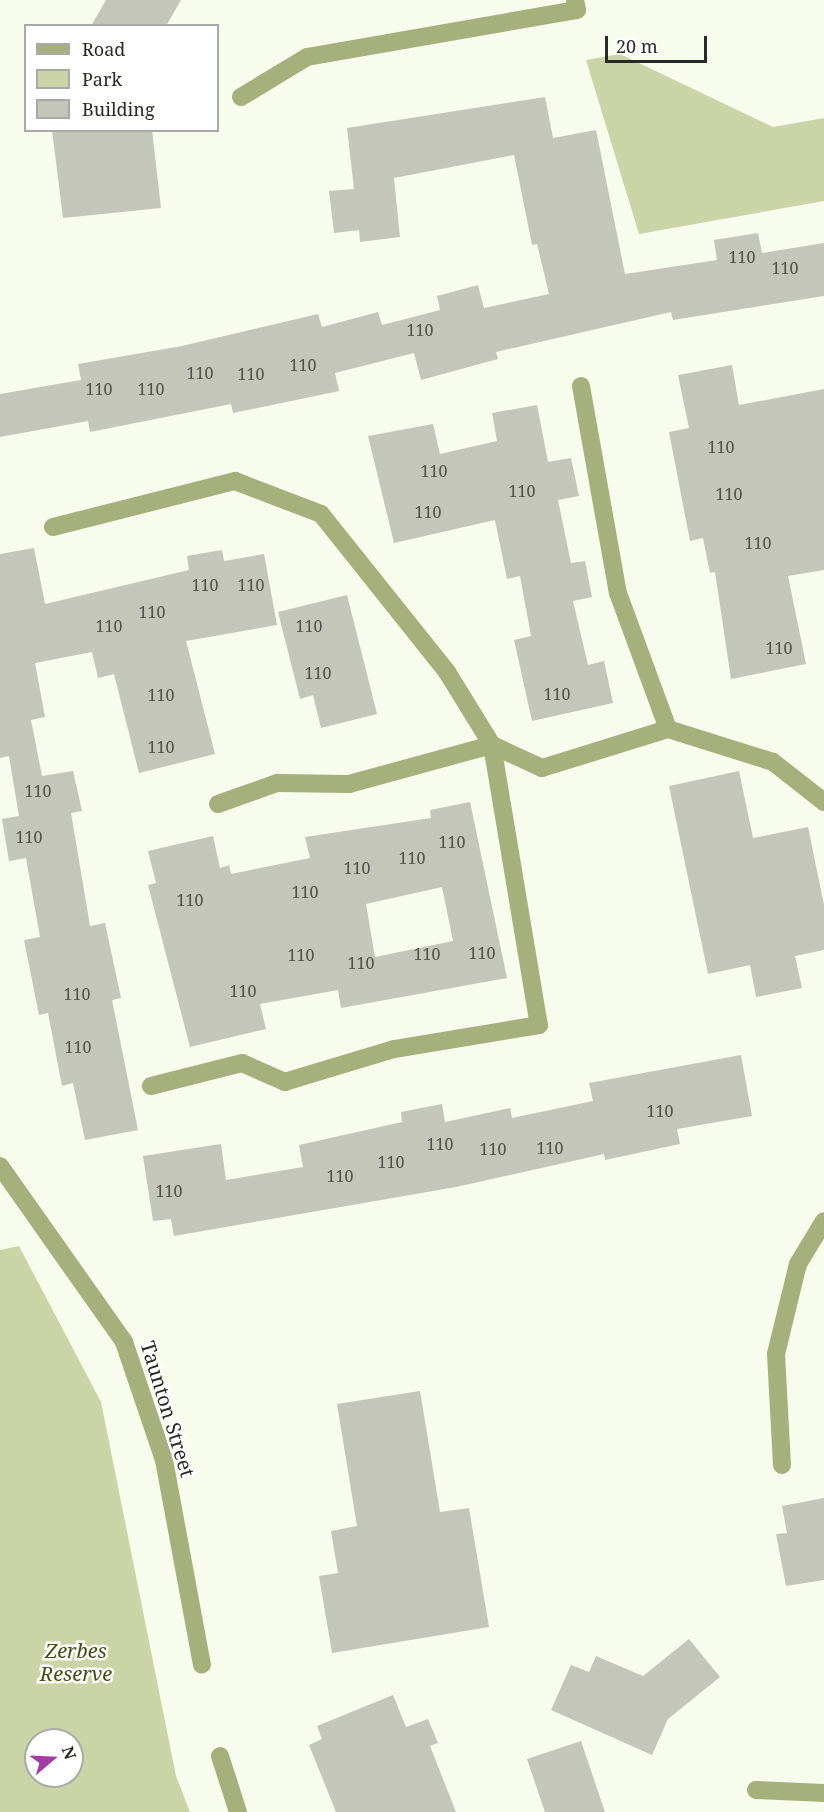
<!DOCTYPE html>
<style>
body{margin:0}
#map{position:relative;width:824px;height:1812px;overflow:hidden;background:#f8fced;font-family:"Noto Serif",serif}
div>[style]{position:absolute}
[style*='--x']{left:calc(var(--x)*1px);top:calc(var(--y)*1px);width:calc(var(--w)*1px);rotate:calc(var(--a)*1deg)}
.green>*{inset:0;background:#cad4a6}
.building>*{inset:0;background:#c3c6b8}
.lane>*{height:18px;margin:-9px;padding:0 9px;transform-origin:9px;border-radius:9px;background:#a6b07c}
.street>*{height:18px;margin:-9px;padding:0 9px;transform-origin:9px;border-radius:9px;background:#a6b07c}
span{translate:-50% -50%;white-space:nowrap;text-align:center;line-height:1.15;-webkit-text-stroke:5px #fff;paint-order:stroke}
.number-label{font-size:16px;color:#505149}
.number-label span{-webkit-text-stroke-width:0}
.street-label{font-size:20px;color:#292a24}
.park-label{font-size:20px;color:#454d14;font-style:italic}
.legend{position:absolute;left:24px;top:24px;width:195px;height:108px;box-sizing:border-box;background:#fff;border:2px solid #a9aaa7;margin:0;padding:8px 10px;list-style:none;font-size:18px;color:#292a24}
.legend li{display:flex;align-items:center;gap:12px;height:30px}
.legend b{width:30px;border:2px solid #a9aaa7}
.north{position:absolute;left:24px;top:1728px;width:60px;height:60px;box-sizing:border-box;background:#fff;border:2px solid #a9aaa7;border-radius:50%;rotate:71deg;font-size:16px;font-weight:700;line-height:24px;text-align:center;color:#292a24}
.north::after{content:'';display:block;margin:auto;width:21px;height:27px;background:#a23da2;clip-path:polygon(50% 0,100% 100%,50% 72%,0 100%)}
.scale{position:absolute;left:605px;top:36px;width:102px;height:27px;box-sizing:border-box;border:3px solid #292a24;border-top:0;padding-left:8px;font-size:18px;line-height:21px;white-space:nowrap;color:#292a24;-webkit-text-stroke:4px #fff;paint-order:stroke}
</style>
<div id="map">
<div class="green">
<div style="clip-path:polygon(620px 54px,773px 127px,824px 118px,824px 201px,639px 234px,586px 60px)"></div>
<div style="clip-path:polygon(evenodd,19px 1246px,101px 1402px,176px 1776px,190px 1812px,0 1812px,0 1250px,19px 1246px,36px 1740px,72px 1740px,72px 1776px,36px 1776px,36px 1740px)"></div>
</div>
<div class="building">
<div style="clip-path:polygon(106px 0,181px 0,166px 26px,91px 26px)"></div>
<div style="clip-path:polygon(545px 97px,553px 138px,596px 130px,625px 274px,717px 260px,714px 240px,758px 233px,762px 253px,824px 243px,824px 296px,673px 320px,671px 312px,496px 352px,498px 359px,421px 380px,414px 353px,335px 373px,339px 391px,233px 413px,231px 404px,90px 432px,88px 421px,0 437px,0 394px,81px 380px,78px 364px,182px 346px,318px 314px,322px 327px,378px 312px,382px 325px,440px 310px,437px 296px,478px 285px,484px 308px,549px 294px,537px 244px,532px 245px,514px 155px,394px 178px,400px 237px,360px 242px,359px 230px,334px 233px,329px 191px,354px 189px,347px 128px)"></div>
<div style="clip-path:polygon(52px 130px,152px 130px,161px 208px,63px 218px)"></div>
<div style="clip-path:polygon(732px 365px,739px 405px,824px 389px,824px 570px,788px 576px,806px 664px,731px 679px,715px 572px,710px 573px,703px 538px,690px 541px,669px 432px,689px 428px,678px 375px)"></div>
<div style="clip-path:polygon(537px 405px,548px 462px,571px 458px,579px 496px,558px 500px,571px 563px,585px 561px,592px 597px,573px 601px,588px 665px,604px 661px,613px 703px,532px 721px,514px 640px,531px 636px,520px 576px,507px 579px,495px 520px,394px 543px,368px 436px,433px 424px,440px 454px,497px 441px,492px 413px)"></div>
<div style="clip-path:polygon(34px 548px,45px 604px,189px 570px,187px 556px,222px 550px,224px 561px,264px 554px,277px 625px,186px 641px,215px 754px,139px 773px,114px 674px,98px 678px,92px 652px,35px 663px,45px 717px,31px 720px,42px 776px,73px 771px,82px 811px,71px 813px,90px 926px,105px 923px,121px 998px,112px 1000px,138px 1130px,85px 1140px,73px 1083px,62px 1086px,48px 1013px,39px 1015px,24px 940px,40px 937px,26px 858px,9px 861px,2px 819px,19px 816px,9px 756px,0 758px,0 554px)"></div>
<div style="clip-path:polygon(347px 595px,377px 714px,321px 728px,313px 695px,300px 699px,278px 612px)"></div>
<div style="clip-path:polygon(739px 771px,753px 838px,808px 827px,824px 905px,824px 950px,795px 956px,802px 988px,756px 997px,750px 965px,708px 974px,669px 786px)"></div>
<div style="clip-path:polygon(evenodd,470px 802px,507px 978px,341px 1008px,338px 990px,260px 1004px,266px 1029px,190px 1047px,148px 885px,156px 883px,148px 851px,213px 836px,220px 868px,229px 865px,231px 874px,310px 858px,305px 837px,431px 818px,430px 810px,470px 802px,442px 887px,453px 941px,375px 957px,366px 904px,442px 887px)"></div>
<div style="clip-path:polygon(741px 1055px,752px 1116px,677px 1129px,680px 1144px,605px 1160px,604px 1154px,456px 1187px,174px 1236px,171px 1219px,153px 1221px,143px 1156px,221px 1144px,226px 1180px,303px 1167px,299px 1145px,402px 1122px,401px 1112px,442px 1104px,445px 1122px,510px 1108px,512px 1118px,593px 1101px,589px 1083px)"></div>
<div style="clip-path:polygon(420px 1391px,440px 1512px,469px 1508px,489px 1627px,332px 1653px,319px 1576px,338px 1573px,331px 1531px,357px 1526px,337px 1404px)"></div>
<div style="clip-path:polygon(824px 1498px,824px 1580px,786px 1586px,776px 1534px,787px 1533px,782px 1506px)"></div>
<div style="clip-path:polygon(689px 1639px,720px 1677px,668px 1719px,652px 1755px,551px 1710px,571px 1665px,589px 1672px,596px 1656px,643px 1676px)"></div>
<div style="clip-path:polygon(393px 1695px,406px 1727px,428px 1719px,438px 1743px,430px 1746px,456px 1812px,336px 1812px,309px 1745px,322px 1739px,317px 1726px)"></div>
<div style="clip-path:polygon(581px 1741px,605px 1812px,545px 1812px,527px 1759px)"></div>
</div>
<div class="lane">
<div style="--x:581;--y:386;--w:210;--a:79.9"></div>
<div style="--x:618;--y:593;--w:145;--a:69.8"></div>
<div style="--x:53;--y:527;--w:188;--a:-14.2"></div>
<div style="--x:235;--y:481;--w:92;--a:21"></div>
<div style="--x:321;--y:514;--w:202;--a:51.4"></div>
<div style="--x:447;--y:672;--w:86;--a:58.3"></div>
<div style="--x:492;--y:745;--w:284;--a:80.5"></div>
<div style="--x:539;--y:1025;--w:147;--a:170.6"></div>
<div style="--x:394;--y:1049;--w:114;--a:163.2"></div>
<div style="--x:285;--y:1082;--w:47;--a:-156.2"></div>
<div style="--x:242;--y:1063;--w:94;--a:165.8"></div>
<div style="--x:218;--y:804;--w:63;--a:-19.6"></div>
<div style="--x:277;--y:783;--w:72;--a:0.8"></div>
<div style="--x:349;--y:784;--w:148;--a:-15.3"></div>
<div style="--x:492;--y:745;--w:55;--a:24.7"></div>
<div style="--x:542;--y:768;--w:132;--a:-17.2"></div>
<div style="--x:668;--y:729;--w:110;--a:17.4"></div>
<div style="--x:773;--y:762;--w:65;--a:38.1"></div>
<div style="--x:782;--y:1465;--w:111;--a:-93.1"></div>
<div style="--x:776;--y:1354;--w:93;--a:-76.3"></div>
<div style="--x:798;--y:1264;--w:50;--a:-58.8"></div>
</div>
<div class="street">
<div style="--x:241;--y:97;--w:77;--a:-31.2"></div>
<div style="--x:307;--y:57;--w:274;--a:-9.9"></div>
<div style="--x:577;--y:10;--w:10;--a:-101"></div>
<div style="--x:0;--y:1166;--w:215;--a:54.8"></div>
<div style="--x:124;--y:1342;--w:125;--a:71.3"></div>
<div style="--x:164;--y:1460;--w:208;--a:79.5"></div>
<div style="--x:220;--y:1756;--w:59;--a:72.2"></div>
<div style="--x:756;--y:1790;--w:68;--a:2.5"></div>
</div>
<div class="number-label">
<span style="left:742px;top:257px">110</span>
<span style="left:785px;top:268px">110</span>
<span style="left:420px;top:330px">110</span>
<span style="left:303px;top:365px">110</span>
<span style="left:200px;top:373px">110</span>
<span style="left:251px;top:374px">110</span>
<span style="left:99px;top:389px">110</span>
<span style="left:151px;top:389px">110</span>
<span style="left:721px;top:447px">110</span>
<span style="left:434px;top:471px">110</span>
<span style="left:522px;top:491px">110</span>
<span style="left:729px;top:494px">110</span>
<span style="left:428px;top:512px">110</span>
<span style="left:758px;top:543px">110</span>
<span style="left:205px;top:585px">110</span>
<span style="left:251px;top:585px">110</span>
<span style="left:152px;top:612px">110</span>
<span style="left:109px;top:626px">110</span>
<span style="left:309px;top:626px">110</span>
<span style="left:779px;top:648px">110</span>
<span style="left:318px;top:673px">110</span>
<span style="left:557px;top:694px">110</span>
<span style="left:161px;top:695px">110</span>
<span style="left:161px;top:747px">110</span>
<span style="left:38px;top:791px">110</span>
<span style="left:29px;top:837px">110</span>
<span style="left:452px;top:842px">110</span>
<span style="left:412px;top:858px">110</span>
<span style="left:357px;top:868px">110</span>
<span style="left:305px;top:892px">110</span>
<span style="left:190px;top:900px">110</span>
<span style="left:482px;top:953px">110</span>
<span style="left:427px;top:954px">110</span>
<span style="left:301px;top:955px">110</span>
<span style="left:361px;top:963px">110</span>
<span style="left:243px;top:991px">110</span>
<span style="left:77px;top:994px">110</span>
<span style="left:78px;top:1047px">110</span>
<span style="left:660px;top:1111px">110</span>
<span style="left:440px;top:1144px">110</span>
<span style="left:550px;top:1148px">110</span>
<span style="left:493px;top:1149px">110</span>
<span style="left:391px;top:1162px">110</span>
<span style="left:340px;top:1176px">110</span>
<span style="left:169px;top:1191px">110</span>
</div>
<div class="street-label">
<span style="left:168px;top:1409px;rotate:73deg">Taunton Street</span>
</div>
<div class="park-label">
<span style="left:76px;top:1662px">Zerbes<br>Reserve</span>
</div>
<ul class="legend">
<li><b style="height:8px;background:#a6b07c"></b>Road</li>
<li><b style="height:16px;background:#cad4a6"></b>Park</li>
<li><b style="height:16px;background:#c3c6b8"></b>Building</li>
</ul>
<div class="north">N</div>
<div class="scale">20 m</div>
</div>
